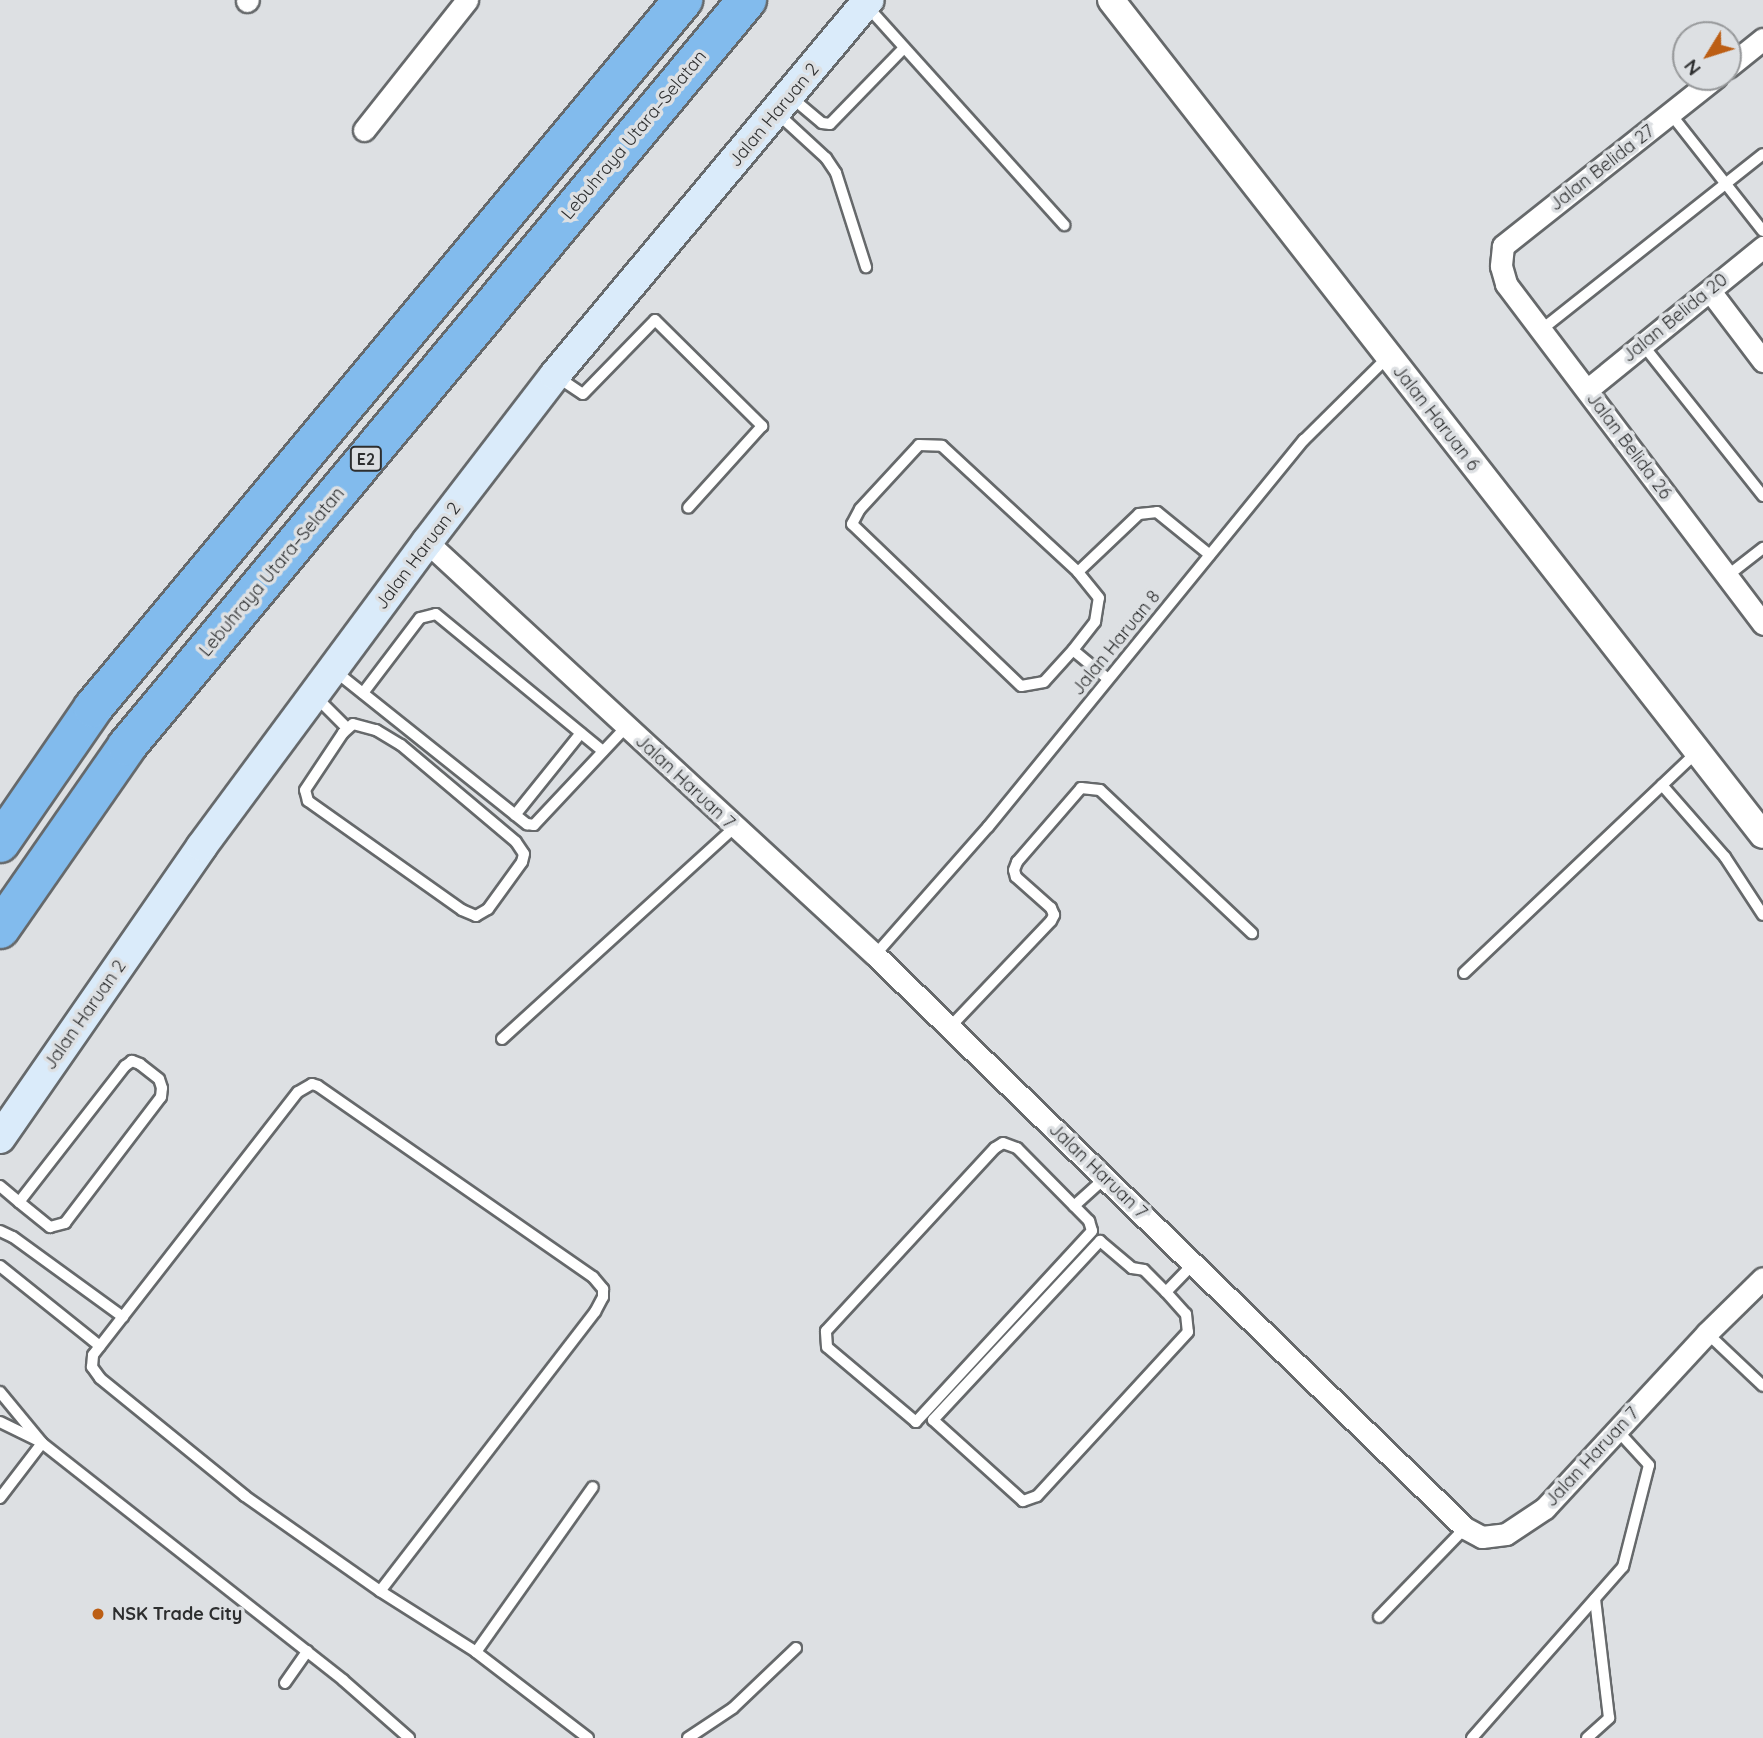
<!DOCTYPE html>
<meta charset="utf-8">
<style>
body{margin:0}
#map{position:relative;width:1763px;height:1738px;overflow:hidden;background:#dde0e3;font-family:Quicksand,sans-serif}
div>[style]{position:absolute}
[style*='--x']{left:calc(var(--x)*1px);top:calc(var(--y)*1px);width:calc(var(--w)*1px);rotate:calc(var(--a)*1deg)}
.roads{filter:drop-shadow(2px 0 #66696b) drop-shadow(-2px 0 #66696b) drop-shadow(0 2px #66696b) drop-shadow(0 -2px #66696b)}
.service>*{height:10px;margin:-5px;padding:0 5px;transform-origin:5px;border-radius:5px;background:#fff}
.minor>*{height:21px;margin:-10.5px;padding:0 10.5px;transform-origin:10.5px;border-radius:10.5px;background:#fff}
.tertiary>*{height:26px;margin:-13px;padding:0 13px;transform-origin:13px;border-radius:13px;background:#fff}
.secondary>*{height:30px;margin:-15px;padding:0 15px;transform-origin:15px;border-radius:15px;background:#daebfa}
.motorway>*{height:38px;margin:-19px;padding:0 19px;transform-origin:19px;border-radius:19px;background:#82bbed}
.dots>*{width:19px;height:19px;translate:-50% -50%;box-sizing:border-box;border:4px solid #dde0e3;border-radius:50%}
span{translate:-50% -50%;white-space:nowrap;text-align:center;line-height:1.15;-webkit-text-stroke:7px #dde0e3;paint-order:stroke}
.shield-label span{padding:2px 5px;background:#dde0e3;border:2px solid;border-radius:5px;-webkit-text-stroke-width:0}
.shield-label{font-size:16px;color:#2d2e2f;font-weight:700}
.street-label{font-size:18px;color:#2d2e2f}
.poi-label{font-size:18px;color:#2d2e2f;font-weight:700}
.left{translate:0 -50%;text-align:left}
.north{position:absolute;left:1672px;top:21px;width:70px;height:70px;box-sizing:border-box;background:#dde0e3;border:2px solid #97999b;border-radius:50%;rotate:232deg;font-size:19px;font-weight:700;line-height:28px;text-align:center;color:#2d2e2f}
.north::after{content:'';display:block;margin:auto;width:24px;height:32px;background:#bc5e14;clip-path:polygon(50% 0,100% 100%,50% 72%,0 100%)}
</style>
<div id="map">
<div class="roads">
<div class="service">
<div style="--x:867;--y:6;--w:295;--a:48"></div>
<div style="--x:791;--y:97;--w:40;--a:40"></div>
<div style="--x:822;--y:123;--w:8;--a:7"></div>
<div style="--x:830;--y:124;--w:106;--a:-45.8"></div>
<div style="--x:777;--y:113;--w:67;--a:42.6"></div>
<div style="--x:826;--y:158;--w:18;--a:56"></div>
<div style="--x:836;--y:173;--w:99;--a:72.3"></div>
<div style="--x:1670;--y:113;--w:150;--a:51.8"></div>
<div style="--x:1541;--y:330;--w:283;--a:-38.4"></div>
<div style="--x:1643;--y:345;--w:193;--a:51.5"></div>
<div style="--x:556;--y:376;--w:32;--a:34"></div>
<div style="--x:583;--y:394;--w:103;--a:-45.8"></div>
<div style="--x:655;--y:320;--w:151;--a:44.7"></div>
<div style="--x:762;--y:426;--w:110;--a:132.1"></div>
<div style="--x:1727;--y:576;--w:46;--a:-37.9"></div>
<div style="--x:1073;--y:650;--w:36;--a:-52"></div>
<div style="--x:1095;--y:622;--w:24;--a:-81"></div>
<div style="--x:1099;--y:598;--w:33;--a:-129"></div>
<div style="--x:335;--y:671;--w:246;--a:38.6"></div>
<div style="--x:527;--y:824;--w:7;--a:8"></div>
<div style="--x:534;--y:825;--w:134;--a:-46.8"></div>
<div style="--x:1108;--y:679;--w:45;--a:-140.4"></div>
<div style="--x:1073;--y:650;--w:43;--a:132.2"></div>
<div style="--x:1044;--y:682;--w:23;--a:170"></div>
<div style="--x:1021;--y:686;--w:234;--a:-136.2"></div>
<div style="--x:852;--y:524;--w:17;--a:-62"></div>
<div style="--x:860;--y:509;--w:87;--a:-47.3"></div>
<div style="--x:919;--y:445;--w:23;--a:2"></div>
<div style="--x:942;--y:446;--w:185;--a:42.8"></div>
<div style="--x:1078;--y:572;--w:84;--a:-43.6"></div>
<div style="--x:1139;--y:514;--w:18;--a:-6"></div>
<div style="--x:1157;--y:512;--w:68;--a:39.1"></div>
<div style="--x:363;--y:693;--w:94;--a:-52.8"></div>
<div style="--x:420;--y:618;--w:16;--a:-14"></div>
<div style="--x:436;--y:614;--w:216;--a:39.4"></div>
<div style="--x:316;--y:697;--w:44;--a:45"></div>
<div style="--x:353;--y:724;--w:24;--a:15"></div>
<div style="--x:376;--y:730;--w:29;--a:31"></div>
<div style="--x:401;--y:745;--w:150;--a:40.1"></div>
<div style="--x:516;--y:842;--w:14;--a:56"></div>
<div style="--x:524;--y:854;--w:8;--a:104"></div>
<div style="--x:522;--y:862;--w:58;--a:125.9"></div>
<div style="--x:488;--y:909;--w:14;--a:150"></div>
<div style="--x:476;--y:916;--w:15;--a:-157"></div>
<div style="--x:462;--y:910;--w:189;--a:-144.7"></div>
<div style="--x:308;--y:801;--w:11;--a:-105"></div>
<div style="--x:305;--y:790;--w:69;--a:-56.3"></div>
<div style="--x:343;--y:733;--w:13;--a:-42"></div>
<div style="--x:1662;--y:785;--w:96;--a:48.8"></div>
<div style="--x:1725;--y:857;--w:69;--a:56.8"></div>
<div style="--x:515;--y:815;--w:105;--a:-51.2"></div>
<div style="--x:875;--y:955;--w:171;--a:-48.6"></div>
<div style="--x:988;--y:827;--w:500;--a:-50.8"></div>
<div style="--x:1304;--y:440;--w:118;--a:-44.7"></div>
<div style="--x:1464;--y:973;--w:321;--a:-43.5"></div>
<div style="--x:950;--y:1027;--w:146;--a:-46.4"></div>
<div style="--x:1051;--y:921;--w:7;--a:-63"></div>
<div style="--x:1054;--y:915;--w:8;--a:-113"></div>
<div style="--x:1051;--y:908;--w:47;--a:-138.5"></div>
<div style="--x:1016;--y:877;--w:7;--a:-106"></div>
<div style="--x:1014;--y:870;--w:9;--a:-69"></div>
<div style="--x:1017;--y:862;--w:98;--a:-49.1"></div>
<div style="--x:1081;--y:788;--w:19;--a:6"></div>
<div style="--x:1100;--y:790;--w:209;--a:43.3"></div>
<div style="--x:502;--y:1039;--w:314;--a:-42.3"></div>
<div style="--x:312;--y:1084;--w:6;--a:18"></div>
<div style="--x:318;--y:1086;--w:335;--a:34.8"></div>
<div style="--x:593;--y:1277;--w:16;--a:50"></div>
<div style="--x:603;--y:1289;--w:8;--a:90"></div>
<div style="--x:603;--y:1297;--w:17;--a:118"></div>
<div style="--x:595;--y:1312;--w:352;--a:127.6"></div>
<div style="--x:380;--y:1591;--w:165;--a:-144.9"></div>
<div style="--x:245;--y:1496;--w:187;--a:-140.9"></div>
<div style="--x:100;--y:1378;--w:14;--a:-126"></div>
<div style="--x:92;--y:1367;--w:12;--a:-85"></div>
<div style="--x:93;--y:1355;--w:333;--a:-52.1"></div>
<div style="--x:298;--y:1092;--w:16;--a:-30"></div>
<div style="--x:1003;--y:1143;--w:15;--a:20"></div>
<div style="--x:1017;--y:1148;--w:103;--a:45.4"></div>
<div style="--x:1089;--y:1221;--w:10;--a:73"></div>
<div style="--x:1092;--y:1231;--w:260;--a:132.7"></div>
<div style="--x:916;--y:1422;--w:116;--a:-139.9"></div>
<div style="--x:827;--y:1347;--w:16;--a:-94"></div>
<div style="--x:826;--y:1331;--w:249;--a:-47.3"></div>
<div style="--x:995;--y:1148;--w:9;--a:-32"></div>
<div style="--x:0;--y:1186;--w:25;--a:40"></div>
<div style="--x:19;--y:1202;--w:40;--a:39"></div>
<div style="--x:50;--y:1227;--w:16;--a:-15"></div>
<div style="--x:65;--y:1223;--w:158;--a:-52.7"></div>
<div style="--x:161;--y:1097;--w:9;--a:-84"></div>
<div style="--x:162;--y:1088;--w:9;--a:-108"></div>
<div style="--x:159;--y:1079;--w:24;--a:-142"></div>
<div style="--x:140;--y:1064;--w:9;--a:-159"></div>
<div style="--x:132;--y:1061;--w:9;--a:144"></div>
<div style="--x:125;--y:1066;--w:172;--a:127.9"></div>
<div style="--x:1074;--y:1206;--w:42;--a:-42.1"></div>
<div style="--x:0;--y:1231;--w:14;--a:25"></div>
<div style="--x:13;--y:1237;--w:136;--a:36"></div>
<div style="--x:1100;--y:1241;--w:42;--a:40.2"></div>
<div style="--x:1132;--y:1268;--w:12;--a:9"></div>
<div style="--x:1144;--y:1270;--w:31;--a:45"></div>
<div style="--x:1166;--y:1292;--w:30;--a:48"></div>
<div style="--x:1186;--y:1314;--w:18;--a:84"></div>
<div style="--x:1188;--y:1332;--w:223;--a:132.6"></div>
<div style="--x:1037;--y:1496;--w:15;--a:160"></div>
<div style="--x:1023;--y:1501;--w:121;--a:-138"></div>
<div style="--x:933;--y:1420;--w:245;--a:-47"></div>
<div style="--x:0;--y:1266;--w:128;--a:38.7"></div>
<div style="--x:1166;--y:1292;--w:39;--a:-46"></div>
<div style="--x:1707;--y:1333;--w:77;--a:43.4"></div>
<div style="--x:0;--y:1392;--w:66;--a:50.5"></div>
<div style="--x:42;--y:1443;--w:383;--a:38.2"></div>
<div style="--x:343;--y:1680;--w:88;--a:41.3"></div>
<div style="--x:0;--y:1422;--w:41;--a:25.9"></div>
<div style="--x:0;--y:1498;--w:69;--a:-52.6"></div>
<div style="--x:380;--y:1591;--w:114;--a:32.4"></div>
<div style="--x:1379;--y:1617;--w:124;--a:-46"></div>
<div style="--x:285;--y:1683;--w:39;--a:-55"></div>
<div style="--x:588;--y:1738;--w:141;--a:-142.5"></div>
<div style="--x:476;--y:1652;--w:202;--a:-54.7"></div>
<div style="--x:688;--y:1738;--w:54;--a:-33.7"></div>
<div style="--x:733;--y:1708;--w:87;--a:-43.6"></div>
<div style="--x:1472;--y:1738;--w:228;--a:-48.6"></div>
<div style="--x:1623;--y:1567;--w:105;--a:-75.7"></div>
<div style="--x:1649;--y:1465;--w:46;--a:-132.4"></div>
<div style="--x:1587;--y:1738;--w:30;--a:-42"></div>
<div style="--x:1609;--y:1718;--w:120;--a:-96.7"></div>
</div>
<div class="minor">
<div style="--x:247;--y:1;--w:1;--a:-45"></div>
<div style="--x:1728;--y:67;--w:45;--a:-38.7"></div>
<div style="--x:1716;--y:77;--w:272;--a:141.6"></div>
<div style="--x:1503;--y:246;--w:20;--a:96"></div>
<div style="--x:1501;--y:266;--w:19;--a:74"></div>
<div style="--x:1506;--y:284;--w:426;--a:52.9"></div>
<div style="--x:364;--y:130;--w:166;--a:-51.6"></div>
<div style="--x:1710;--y:291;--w:88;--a:52.9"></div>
<div style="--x:1587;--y:390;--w:227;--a:-39.1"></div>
<div style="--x:427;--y:542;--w:609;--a:42.67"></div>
<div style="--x:875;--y:955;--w:822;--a:44.16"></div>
<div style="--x:1465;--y:1528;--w:19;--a:28"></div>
<div style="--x:1482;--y:1537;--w:24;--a:-7"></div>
<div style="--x:1506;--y:1534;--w:47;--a:-33.7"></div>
<div style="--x:1545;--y:1508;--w:238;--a:-47.2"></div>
<div style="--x:1707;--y:1333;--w:78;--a:-44.5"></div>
</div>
<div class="tertiary">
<div style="--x:1111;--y:0;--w:1059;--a:52.02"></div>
</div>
<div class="secondary">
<div style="--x:0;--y:1138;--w:355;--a:-55.3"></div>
<div style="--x:202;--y:846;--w:378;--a:-53.5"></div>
<div style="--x:427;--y:542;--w:210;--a:-52.5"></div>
<div style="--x:555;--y:375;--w:489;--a:-50.1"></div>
</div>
<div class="motorway">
<div style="--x:0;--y:843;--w:164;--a:-55.4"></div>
<div style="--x:93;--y:708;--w:922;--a:-50.19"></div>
<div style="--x:0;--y:929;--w:223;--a:-55.2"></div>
<div style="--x:127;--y:746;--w:970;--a:-50.27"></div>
</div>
</div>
<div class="dots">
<div style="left:98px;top:1614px;background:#bc5e14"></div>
</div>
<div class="shield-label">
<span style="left:366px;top:459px">E2</span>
</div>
<div class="street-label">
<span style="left:774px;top:115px;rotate:-50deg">Jalan Haruan 2</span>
<span style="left:634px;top:135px;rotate:-50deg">Lebuhraya Utara–Selatan</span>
<span style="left:1602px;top:168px;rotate:-38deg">Jalan Belida 27</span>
<span style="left:1675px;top:318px;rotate:-39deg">Jalan Belida 20</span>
<span style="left:1436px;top:418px;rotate:52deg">Jalan Haruan 6</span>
<span style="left:1629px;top:446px;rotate:53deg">Jalan Belida 26</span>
<span style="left:418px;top:556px;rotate:-53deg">Jalan Haruan 2</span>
<span style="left:272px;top:572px;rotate:-50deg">Lebuhraya Utara–Selatan</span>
<span style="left:1116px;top:643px;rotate:-51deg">Jalan Haruan 8</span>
<span style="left:685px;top:782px;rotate:43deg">Jalan Haruan 7</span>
<span style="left:85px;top:1015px;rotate:-55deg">Jalan Haruan 2</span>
<span style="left:1098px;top:1171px;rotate:44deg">Jalan Haruan 7</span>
<span style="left:1592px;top:1457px;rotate:-47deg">Jalan Haruan 7</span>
</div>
<div class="poi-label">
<span class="left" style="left:112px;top:1614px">NSK Trade City</span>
</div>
<div class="north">N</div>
</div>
